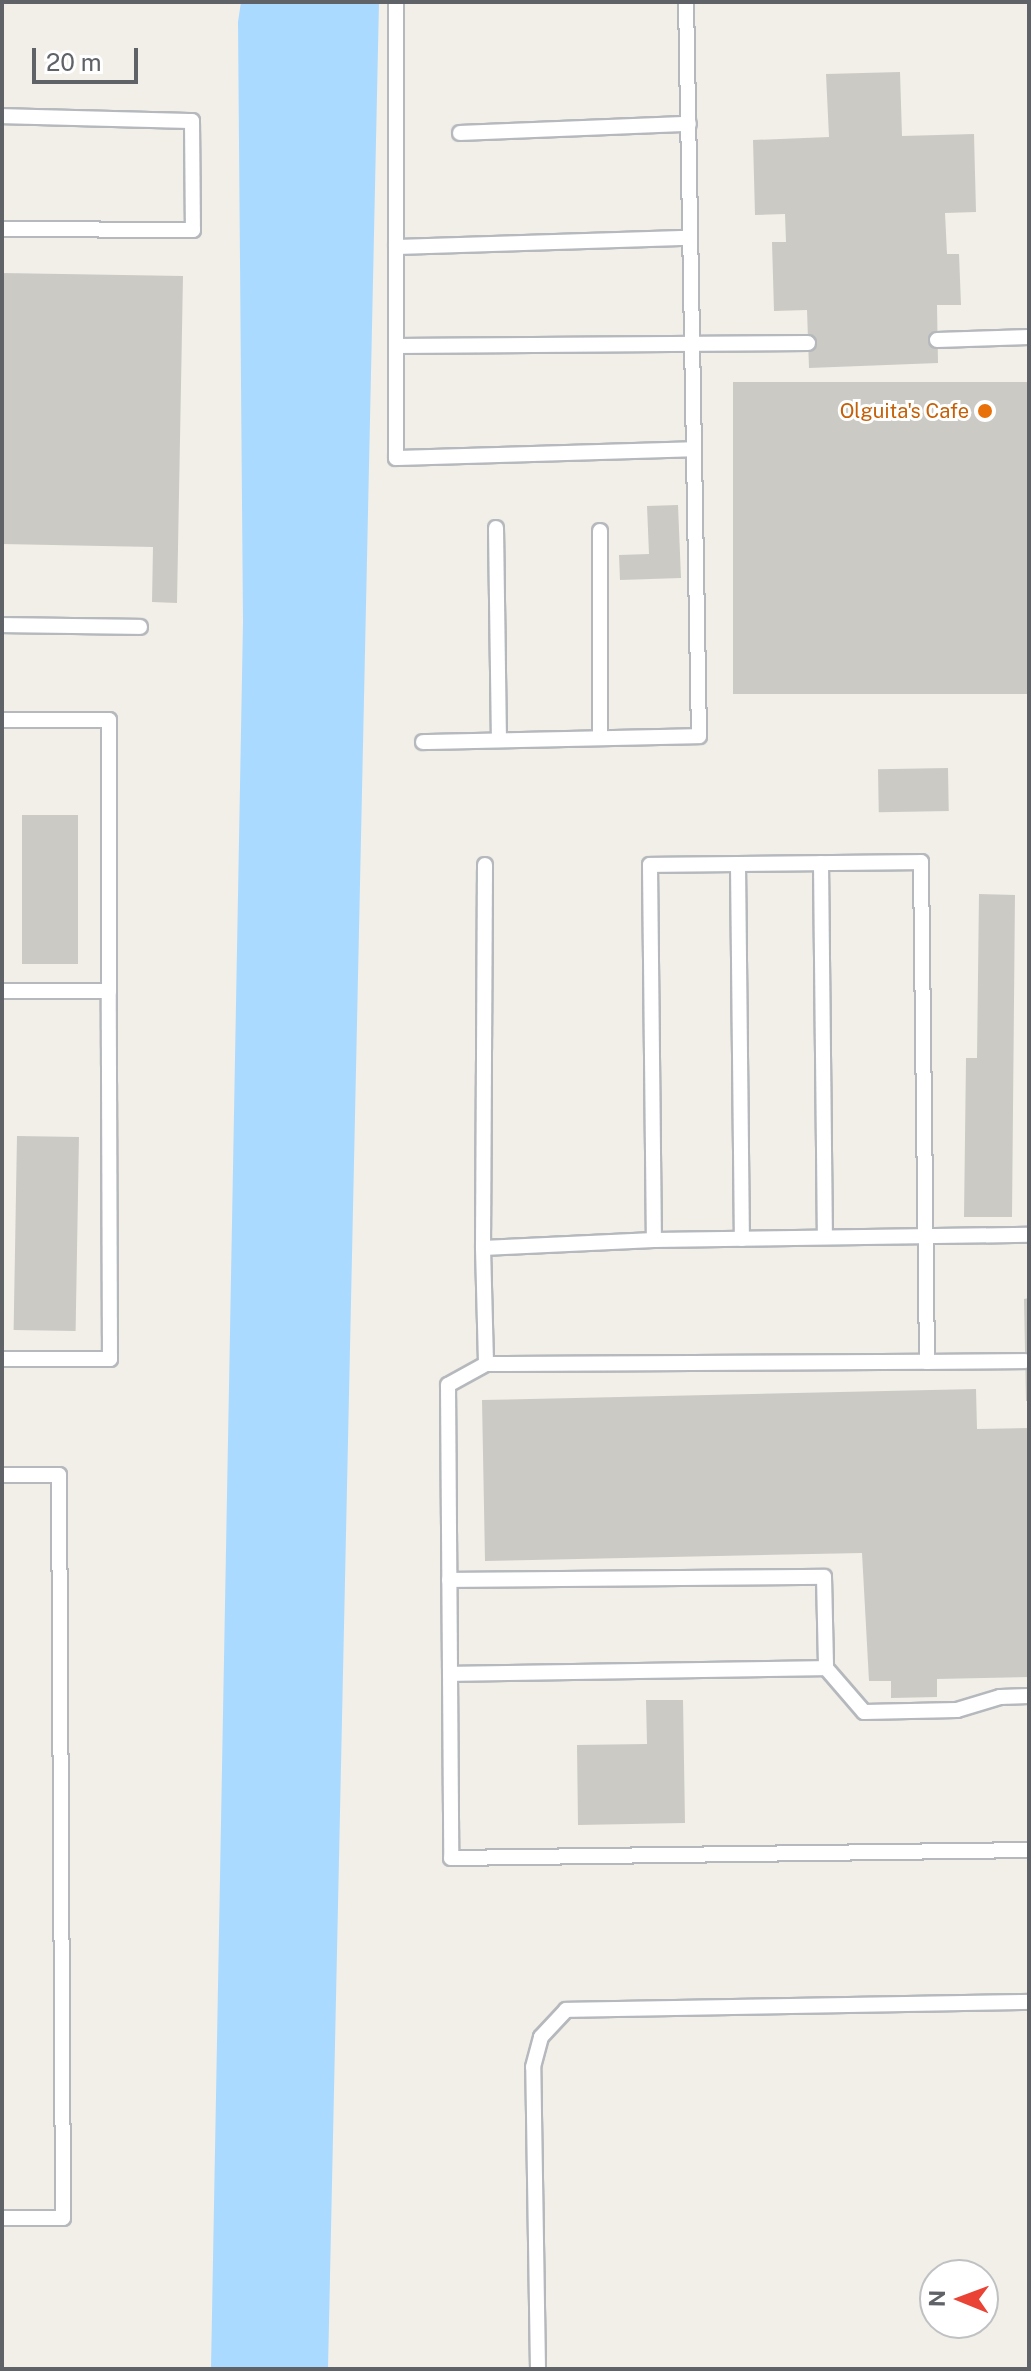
<!DOCTYPE html>
<style>
body{margin:0}
#map{position:relative;width:1031px;height:2371px;overflow:hidden;background:#f1efe8;font-family:"Public Sans",sans-serif}
div>[style]{position:absolute}
[style*='--x']{left:calc(var(--x)*1px);top:calc(var(--y)*1px);width:calc(var(--w)*1px);rotate:calc(var(--a)*1deg)}
.water>*{inset:0;background:#aadaff}
.building>*{inset:0;background:#cccac5;transform-origin:0 0}
.roads{filter:drop-shadow(2px 0 #b5b8bc) drop-shadow(-2px 0 #b5b8bc) drop-shadow(0 2px #b5b8bc) drop-shadow(0 -2px #b5b8bc)}
.lane>*{height:14px;margin:-7px;padding:0 7px;transform-origin:7px;border-radius:7px;background:#fff}
.dots>*{width:22px;height:22px;translate:-50% -50%;box-sizing:border-box;border:4px solid #fff;border-radius:50%}
span{translate:-50% -50%;white-space:nowrap;text-align:center;line-height:1.15;-webkit-text-stroke:6px #fff;paint-order:stroke}
.food-label{font-size:20px;color:#c56008}
.right{translate:-100% -50%;text-align:right}
.frame{position:absolute;inset:0;border:4px solid #5f6368;pointer-events:none}
.north{position:absolute;left:919px;top:2259px;width:80px;height:80px;box-sizing:border-box;background:#fff;border:2px solid #bfc1c3;border-radius:50%;rotate:271deg;font-size:22px;font-weight:700;line-height:32px;text-align:center;color:#5f6368}
.north::after{content:'';display:block;margin:auto;width:28px;height:36px;background:#ea4335;clip-path:polygon(50% 0,100% 100%,50% 72%,0 100%)}
.scale{position:absolute;left:32px;top:48px;width:106px;height:36px;box-sizing:border-box;border:4px solid #5f6368;border-top:0;padding-left:10px;font-size:24px;line-height:28px;white-space:nowrap;color:#5f6368;-webkit-text-stroke:6px #fff;paint-order:stroke}
</style>
<div id="map">
<div class="water">
<div style="clip-path:polygon(241px 2px,379px 2px,328px 2369px,211px 2369px,243px 622px,238px 22px)"></div>
</div>
<div class="building">
<div style="clip-path:polygon(900px 72px,902px 136px,974px 134px,976px 212px,945px 213px,947px 254px,959px 254px,961px 305px,937px 305px,938px 363px,809px 368px,807px 310px,774px 311px,772px 242px,786px 242px,785px 214px,755px 215px,753px 140px,829px 137px,826px 74px)"></div>
<div style="clip-path:polygon(2px 273px,183px 276px,177px 603px,152px 602px,153px 547px,2px 544px)"></div>
<div style="left:1029px;top:382px;width:312px;height:296px;rotate:90deg"></div>
<div style="clip-path:polygon(678px 505px,681px 578px,620px 580px,619px 555px,649px 554px,647px 506px)"></div>
<div style="left:948px;top:768px;width:43px;height:70px;rotate:89deg"></div>
<div style="left:78px;top:815px;width:149px;height:56px;rotate:90deg"></div>
<div style="clip-path:polygon(979px 894px,1015px 895px,1012px 1217px,964px 1217px,966px 1058px,977px 1058px)"></div>
<div style="left:17px;top:1136px;width:62px;height:194px;rotate:1deg"></div>
<div style="clip-path:polygon(1029px 1298px,1029px 1401px,1026px 1401px,1024px 1299px)"></div>
<div style="clip-path:polygon(976px 1389px,977px 1429px,1029px 1428px,1029px 1677px,937px 1679px,937px 1697px,891px 1698px,891px 1681px,869px 1681px,862px 1553px,485px 1561px,482px 1400px)"></div>
<div style="clip-path:polygon(646px 1700px,683px 1700px,685px 1823px,578px 1825px,577px 1745px,647px 1744px)"></div>
</div>
<div class="roads">
<div class="lane">
<div style="--x:396;--y:2;--w:456;--a:90"></div>
<div style="--x:396;--y:458;--w:298;--a:-1.7"></div>
<div style="--x:2;--y:116;--w:190;--a:1.5"></div>
<div style="--x:192;--y:121;--w:109;--a:89.5"></div>
<div style="--x:193;--y:230;--w:191;--a:-179.7"></div>
<div style="--x:460;--y:133;--w:229;--a:-2.3"></div>
<div style="--x:396;--y:247;--w:294;--a:-1.8"></div>
<div style="--x:937;--y:340;--w:92;--a:-1.9"></div>
<div style="--x:396;--y:346;--w:412;--a:-0.4"></div>
<div style="--x:496;--y:528;--w:212;--a:89.2"></div>
<div style="--x:600;--y:531;--w:207;--a:90"></div>
<div style="--x:2;--y:625;--w:138;--a:0.8"></div>
<div style="--x:2;--y:720;--w:107;--a:0"></div>
<div style="--x:109;--y:720;--w:271;--a:90"></div>
<div style="--x:109;--y:991;--w:107;--a:180"></div>
<div style="--x:423;--y:742;--w:276;--a:-1.2"></div>
<div style="--x:699;--y:736;--w:734;--a:-91.01"></div>
<div style="--x:821;--y:863;--w:374;--a:89.4"></div>
<div style="--x:738;--y:864;--w:375;--a:89.4"></div>
<div style="--x:485;--y:865;--w:383;--a:90.3"></div>
<div style="--x:483;--y:1248;--w:171;--a:-2.7"></div>
<div style="--x:654;--y:1240;--w:375;--a:-0.8"></div>
<div style="--x:483;--y:1248;--w:116;--a:88.5"></div>
<div style="--x:486;--y:1364;--w:441;--a:-0.3"></div>
<div style="--x:927;--y:1362;--w:500;--a:-90.69"></div>
<div style="--x:921;--y:862;--w:271;--a:179.4"></div>
<div style="--x:650;--y:865;--w:375;--a:89.4"></div>
<div style="--x:2;--y:1359;--w:108;--a:0"></div>
<div style="--x:110;--y:1359;--w:368;--a:-90.2"></div>
<div style="--x:927;--y:1362;--w:98;--a:-0.6"></div>
<div style="--x:486;--y:1364;--w:43;--a:151.1"></div>
<div style="--x:448;--y:1385;--w:473;--a:89.6"></div>
<div style="--x:451;--y:1858;--w:578;--a:-0.79"></div>
<div style="--x:2;--y:1475;--w:57;--a:0"></div>
<div style="--x:59;--y:1475;--w:743;--a:89.69"></div>
<div style="--x:63;--y:2218;--w:61;--a:180"></div>
<div style="--x:449;--y:1580;--w:375;--a:-0.5"></div>
<div style="--x:824;--y:1577;--w:91;--a:88.7"></div>
<div style="--x:450;--y:1674;--w:376;--a:-0.9"></div>
<div style="--x:826;--y:1668;--w:58;--a:49.2"></div>
<div style="--x:864;--y:1712;--w:93;--a:-1.2"></div>
<div style="--x:957;--y:1710;--w:45;--a:-16.8"></div>
<div style="--x:1000;--y:1697;--w:29;--a:-2"></div>
<div style="--x:538;--y:2369;--w:302;--a:-90.9"></div>
<div style="--x:533;--y:2067;--w:31;--a:-75"></div>
<div style="--x:541;--y:2037;--w:37;--a:-47"></div>
<div style="--x:566;--y:2010;--w:463;--a:-1"></div>
</div>
</div>
<div class="dots">
<div style="left:985px;top:411px;background:#e8710a"></div>
</div>
<div class="food-label">
<span class="right" style="left:969px;top:411px">Olguita's Cafe</span>
</div>
<div class="frame"></div>
<div class="north">N</div>
<div class="scale">20 m</div>
</div>
